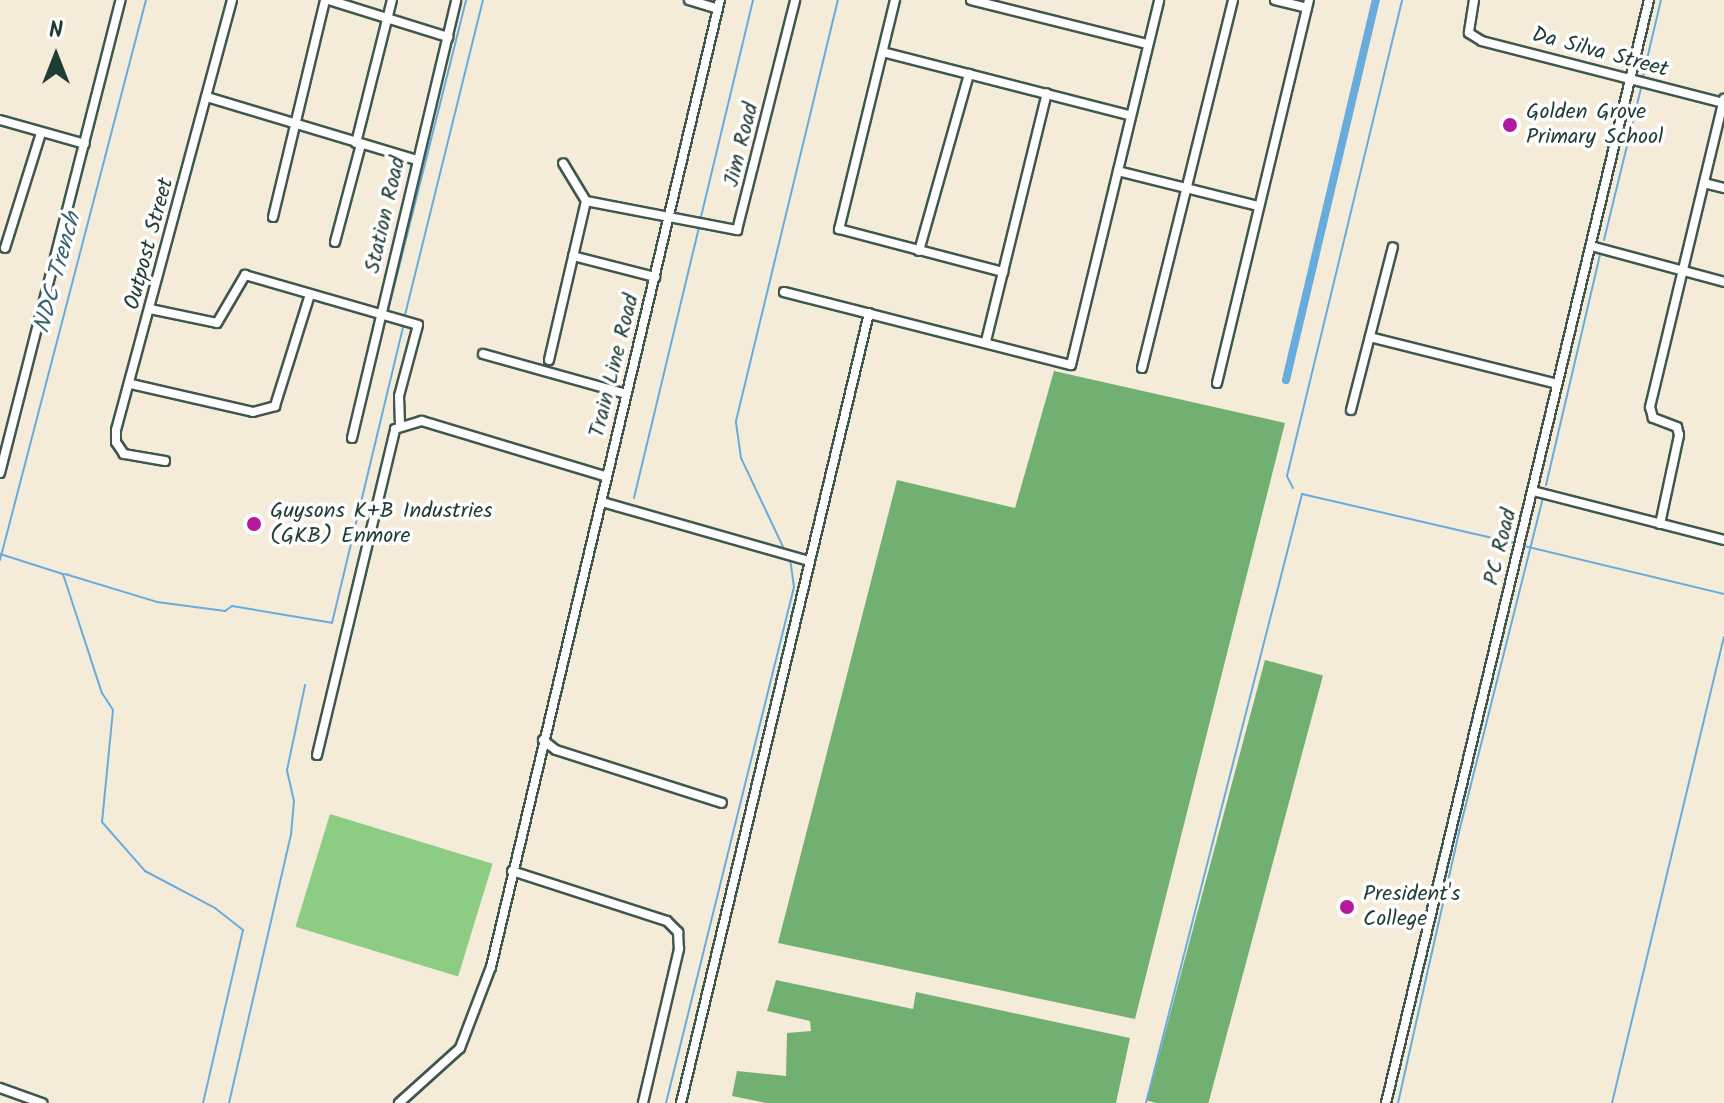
<!DOCTYPE html>
<style>
body{margin:0}
#map{position:relative;width:1724px;height:1103px;overflow:hidden;background:#f4ecd9;font-family:Kalam,sans-serif}
div>[style]{position:absolute}
[style*='--x']{left:calc(var(--x)*1px);top:calc(var(--y)*1px);width:calc(var(--w)*1px);rotate:calc(var(--a)*1deg)}
.green>*{inset:0;background:#8dcd83;transform-origin:0 0}
.forest>*{inset:0;background:#72b071;transform-origin:0 0}
.stream>*{height:2px;margin:-1px;padding:0 1px;transform-origin:1px;border-radius:1px;background:#68acdd}
.canal>*{height:8px;margin:-4px;padding:0 4px;transform-origin:4px;border-radius:4px;background:#68acdd}
.roads{filter:drop-shadow(2px 0 #3f574d) drop-shadow(-2px 0 #3f574d) drop-shadow(0 2px #3f574d) drop-shadow(0 -2px #3f574d)}
.street>*{height:8px;margin:-4px;padding:0 4px;transform-origin:4px;border-radius:4px;background:#fff}
.dots>*{width:22px;height:22px;translate:-50% -50%;box-sizing:border-box;border:4px solid #fff;border-radius:50%}
span{translate:-50% -50%;white-space:nowrap;text-align:center;line-height:1.15;-webkit-text-stroke:7px #fff;paint-order:stroke}
.street-label{font-size:22px;color:#1f3d34}
.poi-label{font-size:22px;color:#1f3d34}
.left{translate:0 -50%;text-align:left}
.water-label{font-size:24px;color:#39646f;font-style:italic}
.north{position:absolute;left:16px;top:16px;width:80px;height:80px;-webkit-text-stroke:6px #fff;paint-order:stroke;rotate:0deg;font-size:22px;font-weight:700;line-height:32px;text-align:center;color:#1f3d34}
.north::after{content:'';display:block;margin:auto;width:28px;height:36px;background:#1f3d34;clip-path:polygon(50% 0,100% 100%,50% 72%,0 100%)}
</style>
<div id="map">
<div class="green">
<div style="left:330px;top:814px;width:170px;height:118px;rotate:17deg"></div>
</div>
<div class="forest">
<div style="clip-path:polygon(1054px 371px,1285px 423px,1135px 1019px,778px 943px,897px 480px,1015px 508px)"></div>
<div style="left:1265px;top:660px;width:60px;height:456px;rotate:15deg"></div>
<div style="clip-path:polygon(776px 980px,913px 1009px,916px 992px,1130px 1038px,1116px 1103px,766px 1103px,732px 1096px,737px 1071px,786px 1076px,787px 1033px,811px 1031px,810px 1021px,767px 1011px)"></div>
</div>
<div class="stream">
<div style="--x:1643;--y:76;--w:78;--a:-76.7"></div>
<div style="--x:700;--y:221;--w:227;--a:-76.5"></div>
<div style="--x:1604;--y:240;--w:156;--a:-76.3"></div>
<div style="--x:388;--y:311;--w:321;--a:-75.9"></div>
<div style="--x:405;--y:315;--w:325;--a:-76.1"></div>
<div style="--x:1546;--y:485;--w:236;--a:-76.8"></div>
<div style="--x:1293;--y:488;--w:13;--a:-117"></div>
<div style="--x:1287;--y:476;--w:490;--a:-76.4"></div>
<div style="--x:634;--y:498;--w:279;--a:-76.5"></div>
<div style="--x:1524;--y:546;--w:206;--a:13.5"></div>
<div style="--x:785;--y:551;--w:103;--a:-115.3"></div>
<div style="--x:741;--y:458;--w:37;--a:-98"></div>
<div style="--x:736;--y:421;--w:433;--a:-76.4"></div>
<div style="--x:0;--y:554;--w:66;--a:17.6"></div>
<div style="--x:63;--y:574;--w:125;--a:71.9"></div>
<div style="--x:102;--y:693;--w:20;--a:57"></div>
<div style="--x:113;--y:710;--w:113;--a:95.6"></div>
<div style="--x:102;--y:822;--w:65;--a:48.7"></div>
<div style="--x:145;--y:871;--w:79;--a:27.9"></div>
<div style="--x:215;--y:908;--w:36;--a:38"></div>
<div style="--x:243;--y:930;--w:178;--a:103"></div>
<div style="--x:0;--y:560;--w:579;--a:-75.39"></div>
<div style="--x:65;--y:574;--w:96;--a:16.9"></div>
<div style="--x:157;--y:602;--w:69;--a:7.5"></div>
<div style="--x:225;--y:611;--w:9;--a:-36"></div>
<div style="--x:232;--y:606;--w:101;--a:9.6"></div>
<div style="--x:332;--y:623;--w:304;--a:-76.5"></div>
<div style="--x:229;--y:1103;--w:275;--a:-77"></div>
<div style="--x:291;--y:835;--w:34;--a:-85"></div>
<div style="--x:294;--y:801;--w:32;--a:-103"></div>
<div style="--x:287;--y:770;--w:87;--a:-78"></div>
<div style="--x:666;--y:1103;--w:532;--a:-76.07"></div>
<div style="--x:794;--y:587;--w:27;--a:-98"></div>
<div style="--x:1146;--y:1103;--w:629;--a:-75.63"></div>
<div style="--x:1302;--y:494;--w:222;--a:13"></div>
<div style="--x:1398;--y:1103;--w:278;--a:-77.3"></div>
<div style="--x:1459;--y:832;--w:344;--a:-75.9"></div>
<div style="--x:1612;--y:1103;--w:479;--a:-76.5"></div>
</div>
<div class="canal">
<div style="--x:1286;--y:380;--w:391;--a:-76.7"></div>
</div>
<div class="roads">
<div class="street">
<div style="--x:329;--y:0;--w:125;--a:17.3"></div>
<div style="--x:689;--y:0;--w:30;--a:17"></div>
<div style="--x:895;--y:0;--w:236;--a:103.7"></div>
<div style="--x:839;--y:229;--w:170;--a:14.7"></div>
<div style="--x:971;--y:0;--w:182;--a:14"></div>
<div style="--x:1275;--y:0;--w:33;--a:14"></div>
<div style="--x:1474;--y:0;--w:33;--a:99"></div>
<div style="--x:1469;--y:33;--w:15;--a:32"></div>
<div style="--x:1482;--y:41;--w:250;--a:14.4"></div>
<div style="--x:883;--y:52;--w:253;--a:14.4"></div>
<div style="--x:207;--y:97;--w:219;--a:16.7"></div>
<div style="--x:0;--y:120;--w:88;--a:15.8"></div>
<div style="--x:356;--y:143;--w:147;--a:-75.9"></div>
<div style="--x:1118;--y:171;--w:144;--a:14"></div>
<div style="--x:1704;--y:183;--w:21;--a:14"></div>
<div style="--x:586;--y:201;--w:154;--a:10.9"></div>
<div style="--x:737;--y:230;--w:237;--a:-75.8"></div>
<div style="--x:273;--y:217;--w:223;--a:-76.5"></div>
<div style="--x:335;--y:242;--w:101;--a:-75.1"></div>
<div style="--x:1591;--y:246;--w:138;--a:15.1"></div>
<div style="--x:5;--y:248;--w:121;--a:-72.6"></div>
<div style="--x:919;--y:251;--w:184;--a:-74.2"></div>
<div style="--x:573;--y:256;--w:85;--a:14.4"></div>
<div style="--x:784;--y:292;--w:296;--a:14.3"></div>
<div style="--x:1071;--y:365;--w:375;--a:-76.4"></div>
<div style="--x:150;--y:309;--w:68;--a:11.8"></div>
<div style="--x:217;--y:323;--w:56;--a:-59.7"></div>
<div style="--x:245;--y:275;--w:180;--a:16.1"></div>
<div style="--x:418;--y:325;--w:73;--a:105"></div>
<div style="--x:399;--y:396;--w:28;--a:88"></div>
<div style="--x:1370;--y:337;--w:193;--a:14.1"></div>
<div style="--x:986;--y:341;--w:255;--a:-76.2"></div>
<div style="--x:483;--y:354;--w:148;--a:15.6"></div>
<div style="--x:549;--y:360;--w:163;--a:-76.9"></div>
<div style="--x:586;--y:201;--w:44;--a:-121.2"></div>
<div style="--x:1142;--y:368;--w:379;--a:-76.1"></div>
<div style="--x:1217;--y:383;--w:394;--a:-76.5"></div>
<div style="--x:131;--y:384;--w:125;--a:12.9"></div>
<div style="--x:253;--y:412;--w:23;--a:-15"></div>
<div style="--x:275;--y:406;--w:117;--a:-72.6"></div>
<div style="--x:1351;--y:410;--w:168;--a:-75.6"></div>
<div style="--x:352;--y:438;--w:450;--a:-76.6"></div>
<div style="--x:165;--y:461;--w:42;--a:-170.3"></div>
<div style="--x:124;--y:454;--w:14;--a:-124"></div>
<div style="--x:116;--y:442;--w:12;--a:-90"></div>
<div style="--x:116;--y:430;--w:445;--a:-74.9"></div>
<div style="--x:0;--y:473;--w:488;--a:-75.7"></div>
<div style="--x:1533;--y:491;--w:197;--a:14.4"></div>
<div style="--x:602;--y:502;--w:215;--a:15.9"></div>
<div style="--x:1660;--y:524;--w:91;--a:-77.9"></div>
<div style="--x:1679;--y:435;--w:8;--a:-104"></div>
<div style="--x:1677;--y:427;--w:26;--a:-159"></div>
<div style="--x:1653;--y:418;--w:11;--a:-105"></div>
<div style="--x:1650;--y:407;--w:317;--a:-76.5"></div>
<div style="--x:543;--y:740;--w:16;--a:38"></div>
<div style="--x:556;--y:750;--w:174;--a:17.7"></div>
<div style="--x:317;--y:755;--w:335;--a:-76.5"></div>
<div style="--x:395;--y:429;--w:28;--a:-17"></div>
<div style="--x:422;--y:421;--w:193;--a:16.8"></div>
<div style="--x:512;--y:871;--w:163;--a:17.9"></div>
<div style="--x:667;--y:921;--w:16;--a:45"></div>
<div style="--x:678;--y:932;--w:17;--a:87"></div>
<div style="--x:679;--y:949;--w:158;--a:103.2"></div>
<div style="--x:0;--y:1088;--w:45;--a:19.7"></div>
<div style="--x:399;--y:1103;--w:82;--a:-42"></div>
<div style="--x:460;--y:1048;--w:87;--a:-69.1"></div>
<div style="--x:491;--y:967;--w:994;--a:-76.68"></div>
<div style="--x:681;--y:1103;--w:812;--a:-76.61"></div>
<div style="--x:1386;--y:1103;--w:1134;--a:-76.59"></div>
</div>
</div>
<div class="dots">
<div style="left:1510px;top:125px;background:#b5179e"></div>
<div style="left:254px;top:524px;background:#b5179e"></div>
<div style="left:1347px;top:907px;background:#b5179e"></div>
</div>
<div class="street-label">
<span style="left:1600px;top:53px;rotate:15deg">Da Silva Street</span>
<span style="left:742px;top:145px;rotate:-76deg">Jim Road</span>
<span style="left:386px;top:215px;rotate:-77deg">Station Road</span>
<span style="left:150px;top:244px;rotate:-75deg">Outpost Street</span>
<span style="left:615px;top:366px;rotate:-76deg">Train Line Road</span>
<span style="left:1501px;top:547px;rotate:-76deg">PC Road</span>
</div>
<div class="poi-label">
<span class="left" style="left:1526px;top:125px">Golden Grove<br>Primary School</span>
<span class="left" style="left:270px;top:524px">Guysons K+B Industries<br>(GKB) Enmore</span>
<span class="left" style="left:1363px;top:907px">President's<br>College</span>
</div>
<div class="water-label">
<span style="left:58px;top:273px;rotate:-75deg">NDC Trench</span>
</div>
<div class="north">N</div>
</div>
